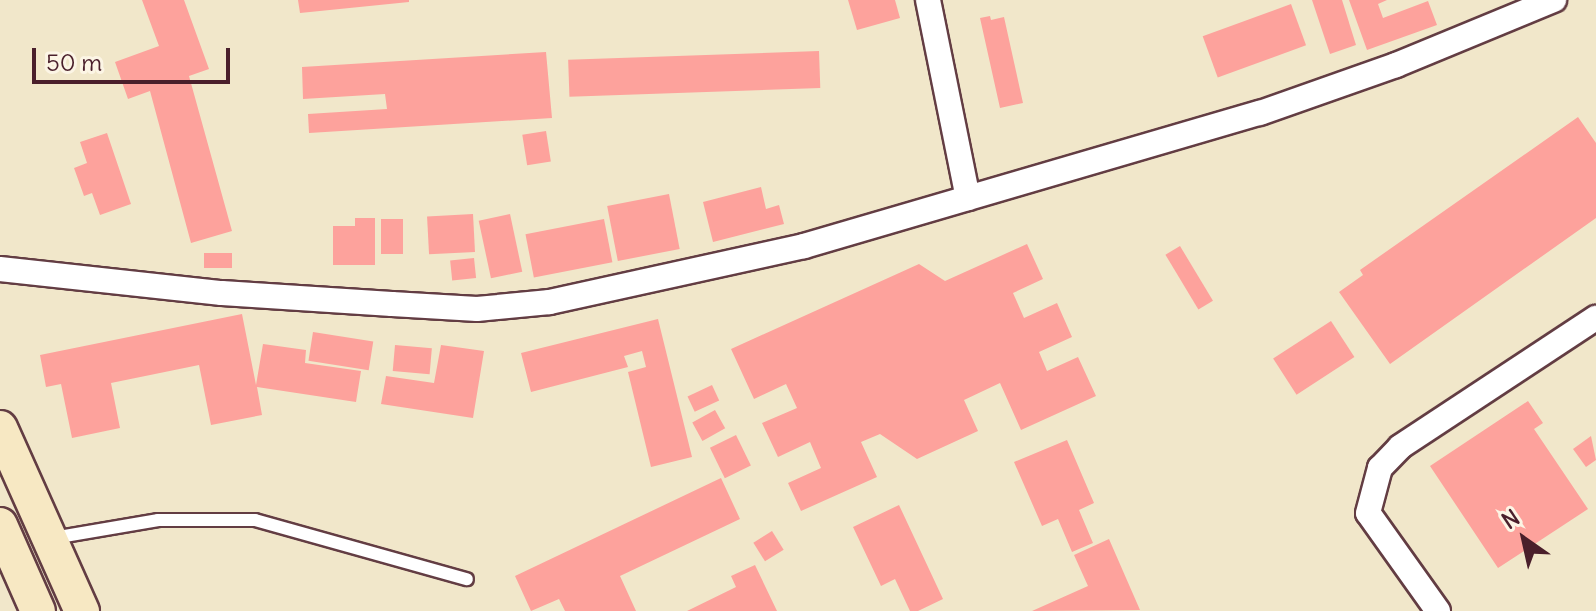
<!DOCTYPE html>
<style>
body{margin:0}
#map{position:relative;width:1596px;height:611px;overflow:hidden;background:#f1e7ca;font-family:Delius,sans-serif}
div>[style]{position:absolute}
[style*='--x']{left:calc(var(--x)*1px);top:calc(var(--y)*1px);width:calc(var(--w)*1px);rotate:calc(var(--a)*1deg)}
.building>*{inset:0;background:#fda29c;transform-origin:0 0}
.roads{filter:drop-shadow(2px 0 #633d43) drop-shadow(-2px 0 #633d43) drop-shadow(0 2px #633d43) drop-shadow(0 -2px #633d43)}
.service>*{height:12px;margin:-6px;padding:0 6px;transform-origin:6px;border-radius:6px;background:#fff}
.minor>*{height:24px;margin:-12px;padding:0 12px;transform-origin:12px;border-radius:12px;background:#fff}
.secondary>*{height:34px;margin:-17px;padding:0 17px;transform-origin:17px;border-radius:17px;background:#f7e8c3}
span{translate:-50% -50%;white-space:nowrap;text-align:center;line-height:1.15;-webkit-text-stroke:6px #fcf5e5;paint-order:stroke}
.north{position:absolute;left:1484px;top:499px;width:80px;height:80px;-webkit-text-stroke:6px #fcf5e5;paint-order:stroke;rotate:326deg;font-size:22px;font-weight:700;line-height:32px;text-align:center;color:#4a1f2b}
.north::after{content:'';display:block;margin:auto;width:28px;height:36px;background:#4a1f2b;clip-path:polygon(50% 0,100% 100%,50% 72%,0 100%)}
.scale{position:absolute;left:32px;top:48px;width:198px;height:36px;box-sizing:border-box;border:4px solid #4a1f2b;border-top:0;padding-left:10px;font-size:24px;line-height:28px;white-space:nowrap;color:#4a1f2b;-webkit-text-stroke:6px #fcf5e5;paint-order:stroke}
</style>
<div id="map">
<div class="building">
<div style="clip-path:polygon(142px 0,184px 0,209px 69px,189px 76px,232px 231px,191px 243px,150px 91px,128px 99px,115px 62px,159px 46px)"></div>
<div style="clip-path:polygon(298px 0,409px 0,409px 2px,300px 13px)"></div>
<div style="clip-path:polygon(848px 0,895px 0,900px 18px,857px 30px)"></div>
<div style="clip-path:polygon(1312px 0,1342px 0,1356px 45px,1330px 54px)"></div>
<div style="clip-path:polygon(1349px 0,1387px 0,1378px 4px,1383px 18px,1428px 1px,1437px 25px,1367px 50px)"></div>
<div style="left:1291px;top:4px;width:44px;height:94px;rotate:70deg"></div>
<div style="clip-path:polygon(990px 16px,991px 20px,1004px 17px,1023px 103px,1000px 108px,980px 18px)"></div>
<div style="left:819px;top:51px;width:37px;height:251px;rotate:88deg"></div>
<div style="clip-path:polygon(546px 52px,552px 118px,309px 133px,308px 114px,387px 109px,385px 94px,303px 99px,302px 67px)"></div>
<div style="clip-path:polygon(1578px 117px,1596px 143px,1596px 218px,1390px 364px,1339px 292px,1363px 275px,1360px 270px)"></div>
<div style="left:546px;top:131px;width:31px;height:24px;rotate:81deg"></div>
<div style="clip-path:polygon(107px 133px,131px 204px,100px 215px,92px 193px,84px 196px,74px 168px,87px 163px,80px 142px)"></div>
<div style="clip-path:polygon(761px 187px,766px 209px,779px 205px,784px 224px,713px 242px,703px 202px)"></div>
<div style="left:669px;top:194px;width:56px;height:63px;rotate:79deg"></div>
<div style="left:473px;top:214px;width:38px;height:46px;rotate:87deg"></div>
<div style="left:510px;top:214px;width:59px;height:32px;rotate:78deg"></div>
<div style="clip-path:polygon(355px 218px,375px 218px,375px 265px,333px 265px,333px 226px,355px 226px)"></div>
<div style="left:403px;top:219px;width:35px;height:22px;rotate:90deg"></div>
<div style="left:604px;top:219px;width:44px;height:80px;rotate:79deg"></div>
<div style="clip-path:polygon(1027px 244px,1043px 279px,1013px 293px,1024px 318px,1057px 303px,1072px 337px,1039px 352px,1047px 371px,1078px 357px,1096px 396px,1021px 430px,1000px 383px,964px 400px,978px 431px,917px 459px,880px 434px,861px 442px,877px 477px,801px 511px,788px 483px,821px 468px,810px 442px,778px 457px,762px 423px,797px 408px,786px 384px,754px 399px,731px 349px,919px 264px,945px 281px)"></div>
<div style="left:1180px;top:246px;width:64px;height:17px;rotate:59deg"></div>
<div style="left:204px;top:253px;width:28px;height:15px"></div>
<div style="left:474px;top:258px;width:20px;height:24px;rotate:84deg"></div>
<div style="clip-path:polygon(242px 314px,256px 385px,263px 344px,306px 350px,305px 363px,361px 371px,356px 402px,257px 387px,262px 415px,211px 425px,199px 365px,111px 383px,120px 428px,72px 438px,61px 384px,46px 387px,40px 355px)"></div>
<div style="clip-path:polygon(658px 319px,692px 457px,651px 467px,628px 372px,646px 367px,642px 351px,624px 356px,628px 367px,531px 392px,521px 353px)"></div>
<div style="left:1331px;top:321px;width:43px;height:69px;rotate:57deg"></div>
<div style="left:313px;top:332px;width:61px;height:29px;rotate:9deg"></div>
<div style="left:395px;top:345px;width:37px;height:26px;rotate:5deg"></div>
<div style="clip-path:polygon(441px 345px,484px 351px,473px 418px,381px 404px,386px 376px,434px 383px)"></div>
<div style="left:712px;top:385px;width:17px;height:27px;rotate:65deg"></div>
<div style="clip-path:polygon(1528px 401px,1543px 423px,1534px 429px,1588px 509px,1498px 568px,1430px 466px)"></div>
<div style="left:715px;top:410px;width:21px;height:26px;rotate:61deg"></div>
<div style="left:736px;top:435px;width:34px;height:29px;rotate:64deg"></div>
<div style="clip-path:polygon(1591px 436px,1596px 460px,1586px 467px,1573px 449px)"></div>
<div style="clip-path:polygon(1067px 440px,1094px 503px,1079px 510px,1093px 543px,1072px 552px,1058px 519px,1042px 526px,1014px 462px)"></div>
<div style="clip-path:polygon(721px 478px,740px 519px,620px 576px,636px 611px,565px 611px,559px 599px,531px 611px,515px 576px)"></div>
<div style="clip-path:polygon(899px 505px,943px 599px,918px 611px,910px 611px,895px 579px,881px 586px,853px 527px)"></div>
<div style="left:772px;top:531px;width:22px;height:22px;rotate:58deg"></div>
<div style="clip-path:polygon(1109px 539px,1140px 610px,1032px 611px,1088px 586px,1074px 555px)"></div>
<div style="clip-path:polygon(755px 565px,777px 611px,687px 611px,736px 587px,731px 576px)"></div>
</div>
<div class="roads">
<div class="service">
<div style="--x:53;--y:538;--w:107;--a:-9.7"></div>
<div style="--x:158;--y:520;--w:97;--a:0"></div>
<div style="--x:255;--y:520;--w:220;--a:15.6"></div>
</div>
<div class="minor">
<div style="--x:928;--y:0;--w:202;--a:78.6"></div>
<div style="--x:0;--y:269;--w:223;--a:6.2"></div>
<div style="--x:222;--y:293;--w:170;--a:3.7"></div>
<div style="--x:392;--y:304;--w:85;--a:3.4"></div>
<div style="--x:477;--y:309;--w:73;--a:-5.5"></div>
<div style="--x:550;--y:302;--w:260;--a:-12.4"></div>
<div style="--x:804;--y:246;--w:475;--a:-16.3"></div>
<div style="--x:1260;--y:113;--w:144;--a:-19.4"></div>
<div style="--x:1396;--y:65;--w:171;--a:-22.4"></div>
<div style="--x:1438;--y:611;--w:120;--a:-125.5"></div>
<div style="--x:1368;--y:513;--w:47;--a:-75.1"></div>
<div style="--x:1380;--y:468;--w:29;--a:-46"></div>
<div style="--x:1400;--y:447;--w:235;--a:-33.4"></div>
</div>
<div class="secondary">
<div style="--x:0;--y:428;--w:201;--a:65.9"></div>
<div style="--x:0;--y:525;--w:94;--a:66.2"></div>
</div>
</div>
<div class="north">N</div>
<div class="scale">50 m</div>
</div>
